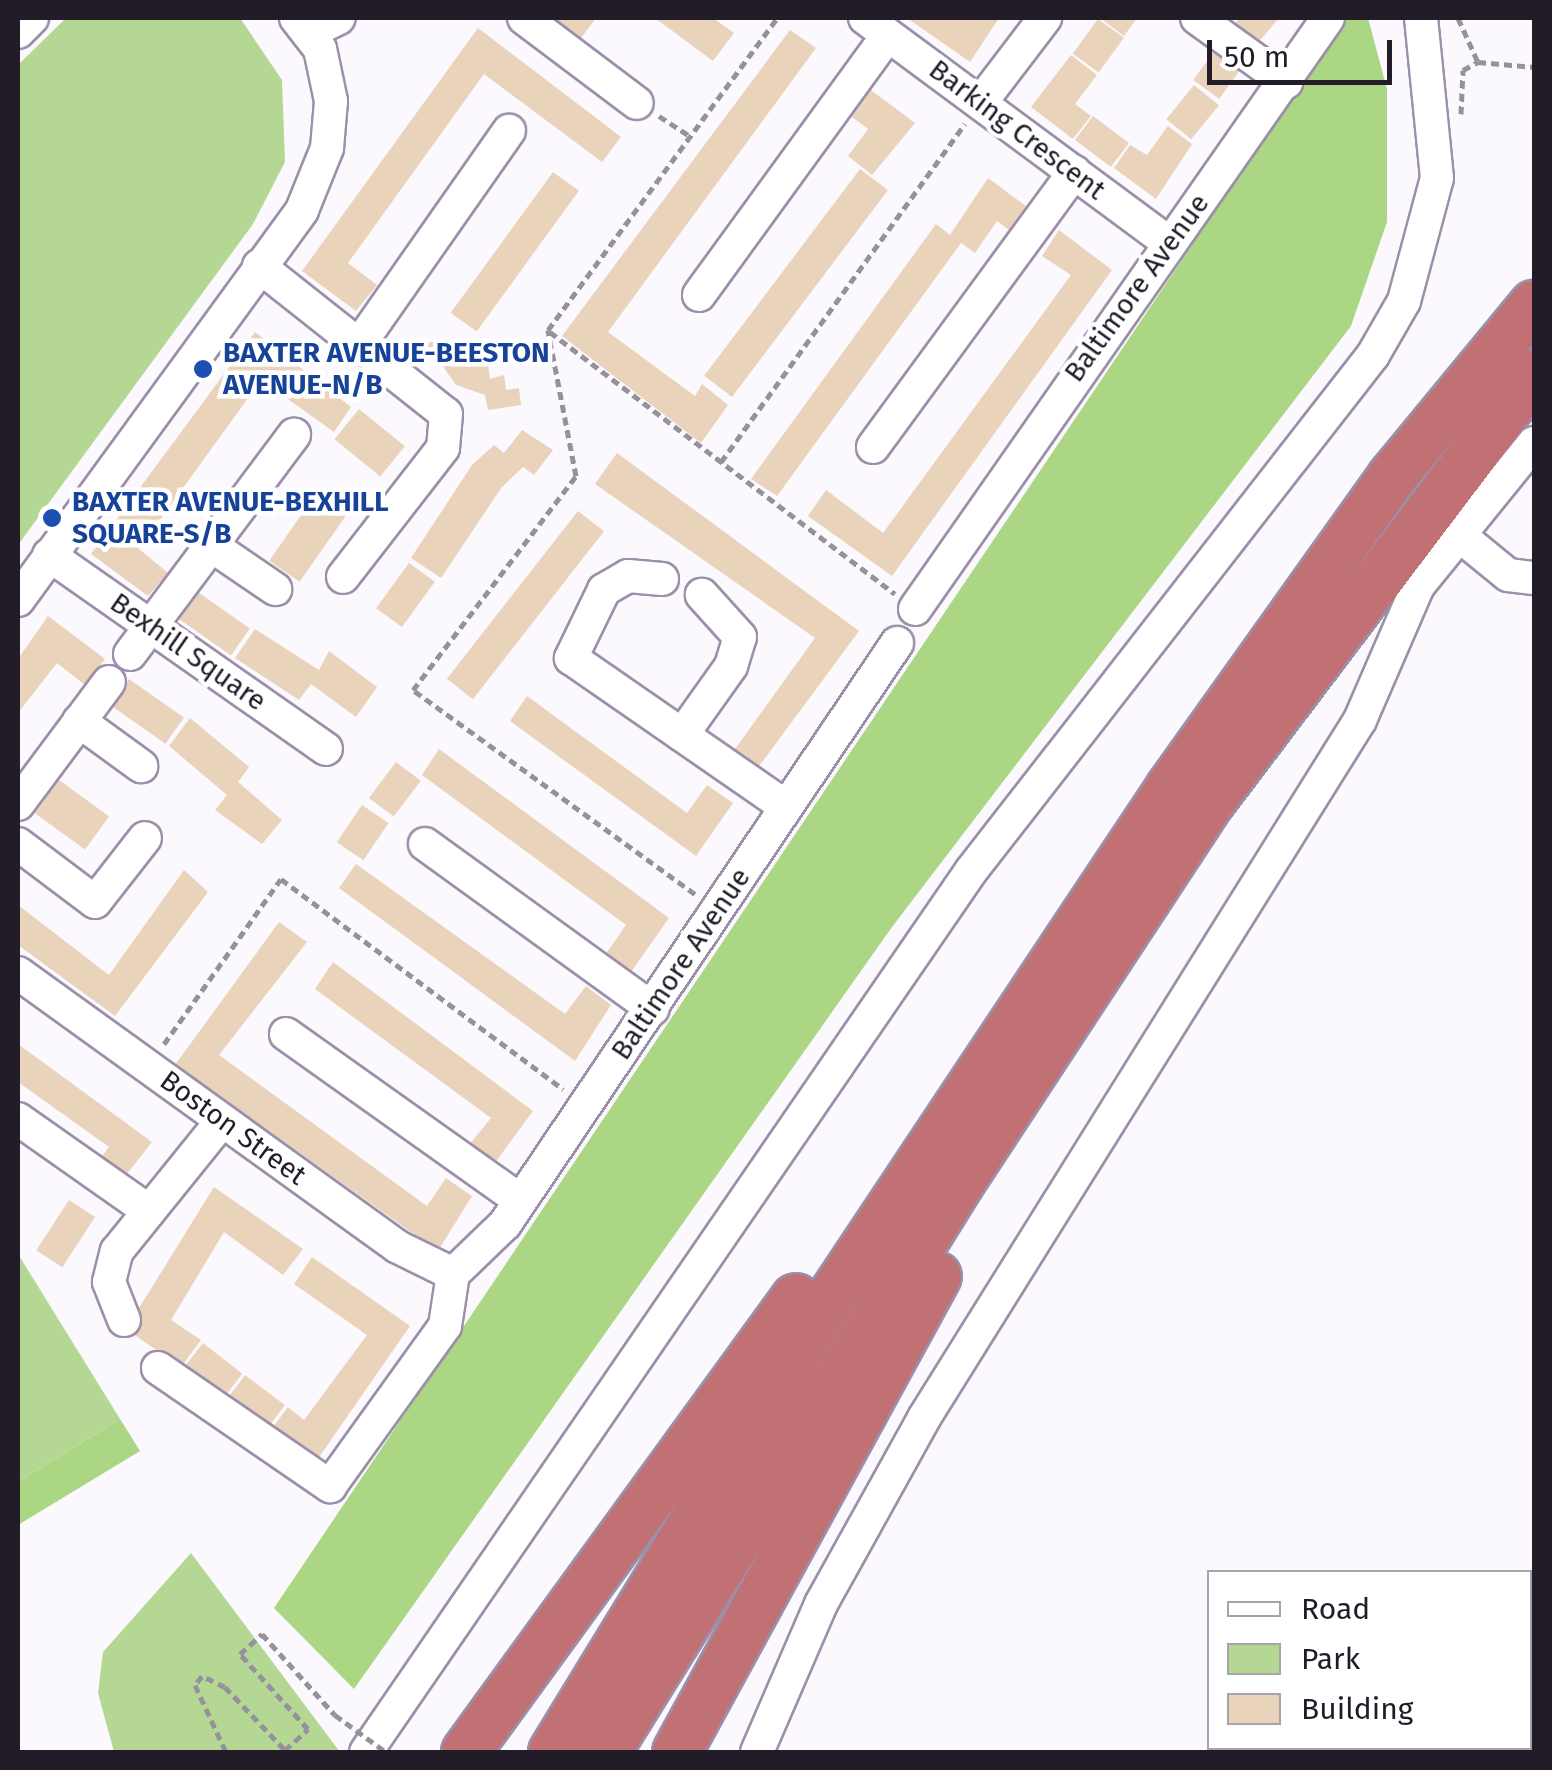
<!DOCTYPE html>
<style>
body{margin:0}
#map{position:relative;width:1552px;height:1770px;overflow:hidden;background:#fbf8fe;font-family:"Fira Sans",sans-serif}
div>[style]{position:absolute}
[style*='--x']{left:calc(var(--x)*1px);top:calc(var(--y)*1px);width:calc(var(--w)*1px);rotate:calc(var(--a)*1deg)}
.green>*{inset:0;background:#b4d894}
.forest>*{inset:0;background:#abd684}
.building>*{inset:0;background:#ead3bb;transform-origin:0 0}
.path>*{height:5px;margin-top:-2.5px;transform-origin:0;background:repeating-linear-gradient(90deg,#96929b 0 8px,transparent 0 13px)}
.roads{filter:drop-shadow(2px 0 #9b8faa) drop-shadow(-2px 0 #9b8faa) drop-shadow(0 2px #9b8faa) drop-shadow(0 -2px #9b8faa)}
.minor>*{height:32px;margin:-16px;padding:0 16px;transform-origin:16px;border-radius:16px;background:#fff}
.highway>*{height:48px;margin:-24px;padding:0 24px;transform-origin:24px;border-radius:24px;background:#c17174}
.path-bridge>*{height:5px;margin-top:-2.5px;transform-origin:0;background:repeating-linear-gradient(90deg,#96929b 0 8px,transparent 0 13px)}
.dots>*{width:28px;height:28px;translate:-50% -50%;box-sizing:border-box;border:5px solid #fff;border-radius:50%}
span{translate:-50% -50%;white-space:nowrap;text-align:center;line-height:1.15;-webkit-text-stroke:9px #fff;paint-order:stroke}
.street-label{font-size:28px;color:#211c27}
.transit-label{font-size:28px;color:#164399;font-weight:700}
.left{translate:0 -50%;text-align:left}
.frame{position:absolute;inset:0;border:20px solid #211c27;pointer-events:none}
.legend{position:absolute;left:1207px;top:1570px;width:325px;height:180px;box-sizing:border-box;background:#fff;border:2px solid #a6a4a9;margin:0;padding:12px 18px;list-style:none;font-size:30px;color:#211c27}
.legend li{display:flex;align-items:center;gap:20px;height:50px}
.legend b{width:50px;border:2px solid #a6a4a9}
.scale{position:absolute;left:1207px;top:40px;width:185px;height:45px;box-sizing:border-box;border:5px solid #211c27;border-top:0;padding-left:12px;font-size:30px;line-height:35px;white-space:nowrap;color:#211c27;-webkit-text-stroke:8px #fff;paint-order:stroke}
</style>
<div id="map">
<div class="green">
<div style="clip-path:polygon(66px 18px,240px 18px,282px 80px,285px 162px,253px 224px,18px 545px,18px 65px)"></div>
<div style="clip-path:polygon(18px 1254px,120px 1419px,18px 1482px)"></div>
<div style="clip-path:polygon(191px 1553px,340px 1752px,114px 1752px,98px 1693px,103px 1652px)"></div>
</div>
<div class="forest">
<div style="clip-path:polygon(1345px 18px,1368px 18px,1387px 89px,1387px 222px,1351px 326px,892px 927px,354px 1689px,274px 1608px)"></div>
<div style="clip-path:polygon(120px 1419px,140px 1451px,18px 1525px,18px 1482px)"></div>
</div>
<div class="building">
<div style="clip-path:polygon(554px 18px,596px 18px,578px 42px)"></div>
<div style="clip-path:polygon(655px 18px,713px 18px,734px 33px,713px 61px)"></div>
<div style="clip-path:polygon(907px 18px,999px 18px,970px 62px)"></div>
<div style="clip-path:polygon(1100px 18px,1137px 18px,1124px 36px)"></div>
<div style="clip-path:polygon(1240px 18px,1279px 18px,1256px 45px,1231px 28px)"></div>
<div style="left:1098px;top:19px;width:32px;height:43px;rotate:36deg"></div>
<div style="clip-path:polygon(478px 28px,621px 137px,602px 162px,484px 74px,348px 263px,377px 285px,356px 311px,302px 271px)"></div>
<div style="clip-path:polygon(790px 30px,816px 48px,608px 332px,695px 396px,702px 384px,728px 405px,701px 443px,562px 336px)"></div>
<div style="left:1218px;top:46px;width:32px;height:42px;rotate:36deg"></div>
<div style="clip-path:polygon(1071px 55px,1097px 75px,1075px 104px,1091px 116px,1073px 139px,1031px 107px)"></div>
<div style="left:1194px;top:85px;width:32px;height:44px;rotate:39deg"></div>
<div style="clip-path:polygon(871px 90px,915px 123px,872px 175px,848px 156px,868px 129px,852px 117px)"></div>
<div style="left:1093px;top:116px;width:45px;height:30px;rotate:37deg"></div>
<div style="clip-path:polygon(1168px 126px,1192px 144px,1156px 199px,1114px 168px,1130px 145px,1147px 155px)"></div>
<div style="left:860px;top:169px;width:35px;height:259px;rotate:37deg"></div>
<div style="left:553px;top:172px;width:32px;height:174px;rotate:36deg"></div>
<div style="clip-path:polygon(988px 178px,1030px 209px,1014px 234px,997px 221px,975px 253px,961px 243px,777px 496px,751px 479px,936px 224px,950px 235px)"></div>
<div style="clip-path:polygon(1059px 230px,1112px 270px,892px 576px,808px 516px,826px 490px,883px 533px,1071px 275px,1042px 256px)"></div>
<div style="clip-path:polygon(255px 332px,351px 407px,334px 432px,261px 380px,139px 549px,168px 573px,148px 596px,91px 554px)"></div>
<div style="clip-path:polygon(455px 338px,457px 354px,471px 350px,474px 365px,488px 363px,490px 379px,504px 375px,506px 390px,519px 388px,521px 405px,488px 410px,485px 395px,456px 385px,437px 358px,423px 361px,419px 344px)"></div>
<div style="left:359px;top:409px;width:59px;height:39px;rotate:39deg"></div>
<div style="clip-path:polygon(522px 430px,553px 450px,534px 475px,523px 467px,502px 487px,441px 578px,411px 558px,472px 465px,494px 445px,504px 453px)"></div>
<div style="clip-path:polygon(617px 453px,859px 631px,751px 777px,727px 760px,815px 638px,595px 484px)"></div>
<div style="left:318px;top:491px;width:37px;height:85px;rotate:35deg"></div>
<div style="left:578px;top:511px;width:33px;height:213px;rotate:38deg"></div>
<div style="left:409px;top:563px;width:32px;height:56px;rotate:36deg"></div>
<div style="left:195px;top:590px;width:67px;height:33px;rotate:35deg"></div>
<div style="clip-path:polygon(48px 616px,105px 659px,85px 685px,57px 663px,18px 713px,18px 659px)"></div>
<div style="clip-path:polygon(255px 629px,319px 670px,329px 651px,377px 687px,356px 717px,311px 684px,299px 700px,235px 658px)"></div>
<div style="left:129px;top:679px;width:67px;height:32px;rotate:35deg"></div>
<div style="clip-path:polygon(527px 696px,687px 813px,707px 785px,733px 803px,696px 856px,510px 721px)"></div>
<div style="clip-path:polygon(190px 718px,249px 767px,238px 782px,282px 820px,262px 844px,215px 810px,227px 795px,169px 746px)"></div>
<div style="clip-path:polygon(439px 749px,669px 918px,631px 972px,605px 955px,626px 925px,422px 775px)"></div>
<div style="left:396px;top:762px;width:31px;height:45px;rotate:37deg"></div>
<div style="left:59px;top:780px;width:62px;height:41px;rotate:36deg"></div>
<div style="left:362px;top:805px;width:32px;height:45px;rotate:34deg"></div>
<div style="clip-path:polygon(356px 864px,565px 1014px,586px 986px,611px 1005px,575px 1061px,339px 888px)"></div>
<div style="clip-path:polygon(184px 870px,208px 892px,115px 1016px,18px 945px,18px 905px,109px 975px)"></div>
<div style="clip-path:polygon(279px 922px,307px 942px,219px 1055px,427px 1206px,446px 1178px,472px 1196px,438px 1251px,175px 1065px)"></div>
<div style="clip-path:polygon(333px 962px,533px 1111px,494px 1164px,469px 1145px,491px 1118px,315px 989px)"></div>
<div style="clip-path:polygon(18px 1044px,152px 1142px,116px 1188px,87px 1176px,109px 1147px,18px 1082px)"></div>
<div style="clip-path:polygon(214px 1187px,303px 1249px,283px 1275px,224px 1232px,171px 1320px,201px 1340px,181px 1367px,126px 1329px)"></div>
<div style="left:69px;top:1200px;width:31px;height:60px;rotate:33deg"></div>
<div style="clip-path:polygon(312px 1257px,410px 1326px,315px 1463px,270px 1431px,288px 1407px,304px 1420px,367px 1335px,294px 1284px)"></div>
<div style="left:203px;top:1343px;width:50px;height:31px;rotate:38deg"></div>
<div style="left:245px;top:1375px;width:50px;height:29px;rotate:37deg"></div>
</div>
<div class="path">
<div style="--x:1458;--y:18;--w:48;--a:65.6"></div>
<div style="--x:1478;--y:62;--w:56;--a:5.1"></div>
<div style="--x:1461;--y:114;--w:44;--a:-87.4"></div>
<div style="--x:1463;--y:70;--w:17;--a:-28"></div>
<div style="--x:659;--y:116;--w:37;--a:33"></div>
<div style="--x:550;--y:332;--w:433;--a:37.2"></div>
<div style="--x:721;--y:462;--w:417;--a:-54.2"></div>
<div style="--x:695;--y:894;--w:348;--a:-144.1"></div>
<div style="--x:413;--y:690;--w:269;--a:-52.7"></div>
<div style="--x:576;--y:476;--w:149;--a:-100.9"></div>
<div style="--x:548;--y:330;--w:387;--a:-53.7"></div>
<div style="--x:164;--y:1044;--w:202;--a:-54.7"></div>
<div style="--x:281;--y:879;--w:352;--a:36.7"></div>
<div style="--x:225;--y:1687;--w:25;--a:-154"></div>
<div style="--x:202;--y:1676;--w:11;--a:128"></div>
<div style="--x:195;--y:1685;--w:74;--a:65.2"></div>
</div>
<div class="roads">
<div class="minor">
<div style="--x:524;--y:18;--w:141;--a:37"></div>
<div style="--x:865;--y:18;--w:378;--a:36.5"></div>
<div style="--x:1197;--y:18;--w:110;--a:35.7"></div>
<div style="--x:18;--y:32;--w:20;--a:-45"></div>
<div style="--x:308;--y:33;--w:34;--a:-26"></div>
<div style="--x:981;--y:102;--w:106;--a:-52.7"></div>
<div style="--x:259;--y:266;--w:238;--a:38.4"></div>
<div style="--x:446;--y:414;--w:34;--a:95"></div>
<div style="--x:443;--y:448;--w:163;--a:127.8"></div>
<div style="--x:699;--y:295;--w:321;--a:-54"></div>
<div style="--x:361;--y:342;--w:258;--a:-55"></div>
<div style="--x:873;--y:447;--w:341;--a:-53.8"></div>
<div style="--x:1459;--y:535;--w:63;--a:39.2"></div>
<div style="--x:1508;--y:575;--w:26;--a:7"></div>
<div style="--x:215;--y:548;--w:73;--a:34.3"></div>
<div style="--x:49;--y:555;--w:338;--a:35"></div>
<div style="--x:662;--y:579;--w:34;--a:-175"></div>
<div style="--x:628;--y:576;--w:28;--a:150"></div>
<div style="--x:604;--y:590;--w:76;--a:115.9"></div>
<div style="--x:571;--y:658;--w:260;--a:34.7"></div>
<div style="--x:18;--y:600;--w:482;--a:-53.9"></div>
<div style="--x:302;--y:210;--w:67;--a:-68"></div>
<div style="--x:327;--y:148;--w:47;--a:-85.1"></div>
<div style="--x:331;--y:101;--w:53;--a:-101.9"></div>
<div style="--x:320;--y:49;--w:39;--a:-128"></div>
<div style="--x:915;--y:609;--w:721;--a:-55.05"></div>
<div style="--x:130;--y:654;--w:274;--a:-53.2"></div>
<div style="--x:79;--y:721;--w:77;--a:36"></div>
<div style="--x:682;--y:735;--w:85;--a:-54.6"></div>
<div style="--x:731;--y:666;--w:30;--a:-73"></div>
<div style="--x:740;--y:637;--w:57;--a:-132.1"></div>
<div style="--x:18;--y:804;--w:152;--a:-53.3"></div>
<div style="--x:18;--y:844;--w:96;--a:37"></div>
<div style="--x:95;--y:902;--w:81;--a:-52"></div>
<div style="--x:425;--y:844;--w:281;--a:35.9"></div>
<div style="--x:18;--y:973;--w:468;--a:35.8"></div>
<div style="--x:398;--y:1247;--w:61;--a:26.1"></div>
<div style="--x:286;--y:1034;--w:287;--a:35.4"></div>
<div style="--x:18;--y:1119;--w:160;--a:35.1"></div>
<div style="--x:453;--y:1274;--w:72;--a:-43.9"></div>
<div style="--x:505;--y:1224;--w:701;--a:-55.99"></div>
<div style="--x:124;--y:1320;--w:41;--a:-111.5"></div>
<div style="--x:109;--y:1282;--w:32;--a:-76"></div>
<div style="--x:117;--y:1251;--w:167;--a:-51.1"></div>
<div style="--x:158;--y:1368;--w:209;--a:34.5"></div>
<div style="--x:330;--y:1486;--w:197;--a:-54.3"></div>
<div style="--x:445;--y:1326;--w:53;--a:-81.3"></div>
<div style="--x:366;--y:1752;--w:1069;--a:-55.52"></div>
<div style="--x:971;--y:871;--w:654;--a:-52.08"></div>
<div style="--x:1373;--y:355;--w:62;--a:-60.1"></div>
<div style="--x:1404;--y:301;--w:127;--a:-75"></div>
<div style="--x:1437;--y:178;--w:161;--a:-95.7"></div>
<div style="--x:757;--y:1752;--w:161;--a:-66.6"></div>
<div style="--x:821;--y:1604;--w:213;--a:-61"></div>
<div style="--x:924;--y:1418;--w:823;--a:-58.01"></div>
<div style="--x:1360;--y:720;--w:146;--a:-66.6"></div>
<div style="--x:1418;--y:586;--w:184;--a:-51"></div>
</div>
<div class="highway">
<div style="--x:466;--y:1752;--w:561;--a:-53.99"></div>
<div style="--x:553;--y:1752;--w:525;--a:-58.55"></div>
<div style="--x:827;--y:1304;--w:621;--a:-56.36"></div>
<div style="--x:1171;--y:787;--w:381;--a:-54.5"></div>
<div style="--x:1392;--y:477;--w:223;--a:-50.5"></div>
<div style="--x:606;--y:1752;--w:669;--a:-58.14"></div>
<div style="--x:959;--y:1184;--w:458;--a:-56.7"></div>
<div style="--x:1211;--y:801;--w:535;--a:-52.89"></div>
<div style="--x:677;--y:1752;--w:542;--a:-61.36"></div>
</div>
</div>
<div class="path-bridge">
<div style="--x:225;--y:1687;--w:87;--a:46.4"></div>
<div style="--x:285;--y:1750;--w:31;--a:-42"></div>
<div style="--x:308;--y:1729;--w:101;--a:-132.2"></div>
<div style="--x:240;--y:1654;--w:30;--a:-42"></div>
<div style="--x:262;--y:1634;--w:109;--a:48"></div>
<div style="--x:335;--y:1715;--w:63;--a:36"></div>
</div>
<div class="dots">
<div style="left:203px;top:369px;background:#1a4fb4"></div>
<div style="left:52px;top:518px;background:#1a4fb4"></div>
</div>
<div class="street-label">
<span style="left:1017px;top:130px;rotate:37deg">Barking Crescent</span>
<span style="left:1137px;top:288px;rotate:-54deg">Baltimore Avenue</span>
<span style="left:188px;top:652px;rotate:35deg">Bexhill Square</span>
<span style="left:681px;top:964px;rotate:-56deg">Baltimore Avenue</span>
<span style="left:233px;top:1128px;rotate:36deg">Boston Street</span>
</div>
<div class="transit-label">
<span class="left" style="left:223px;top:369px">BAXTER AVENUE-BEESTON<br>AVENUE-N/B</span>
<span class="left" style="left:72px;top:518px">BAXTER AVENUE-BEXHILL<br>SQUARE-S/B</span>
</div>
<div class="frame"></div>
<ul class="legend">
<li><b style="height:12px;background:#fff"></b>Road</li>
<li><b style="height:28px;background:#b4d894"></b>Park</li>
<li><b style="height:28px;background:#ead3bb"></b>Building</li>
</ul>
<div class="scale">50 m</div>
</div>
